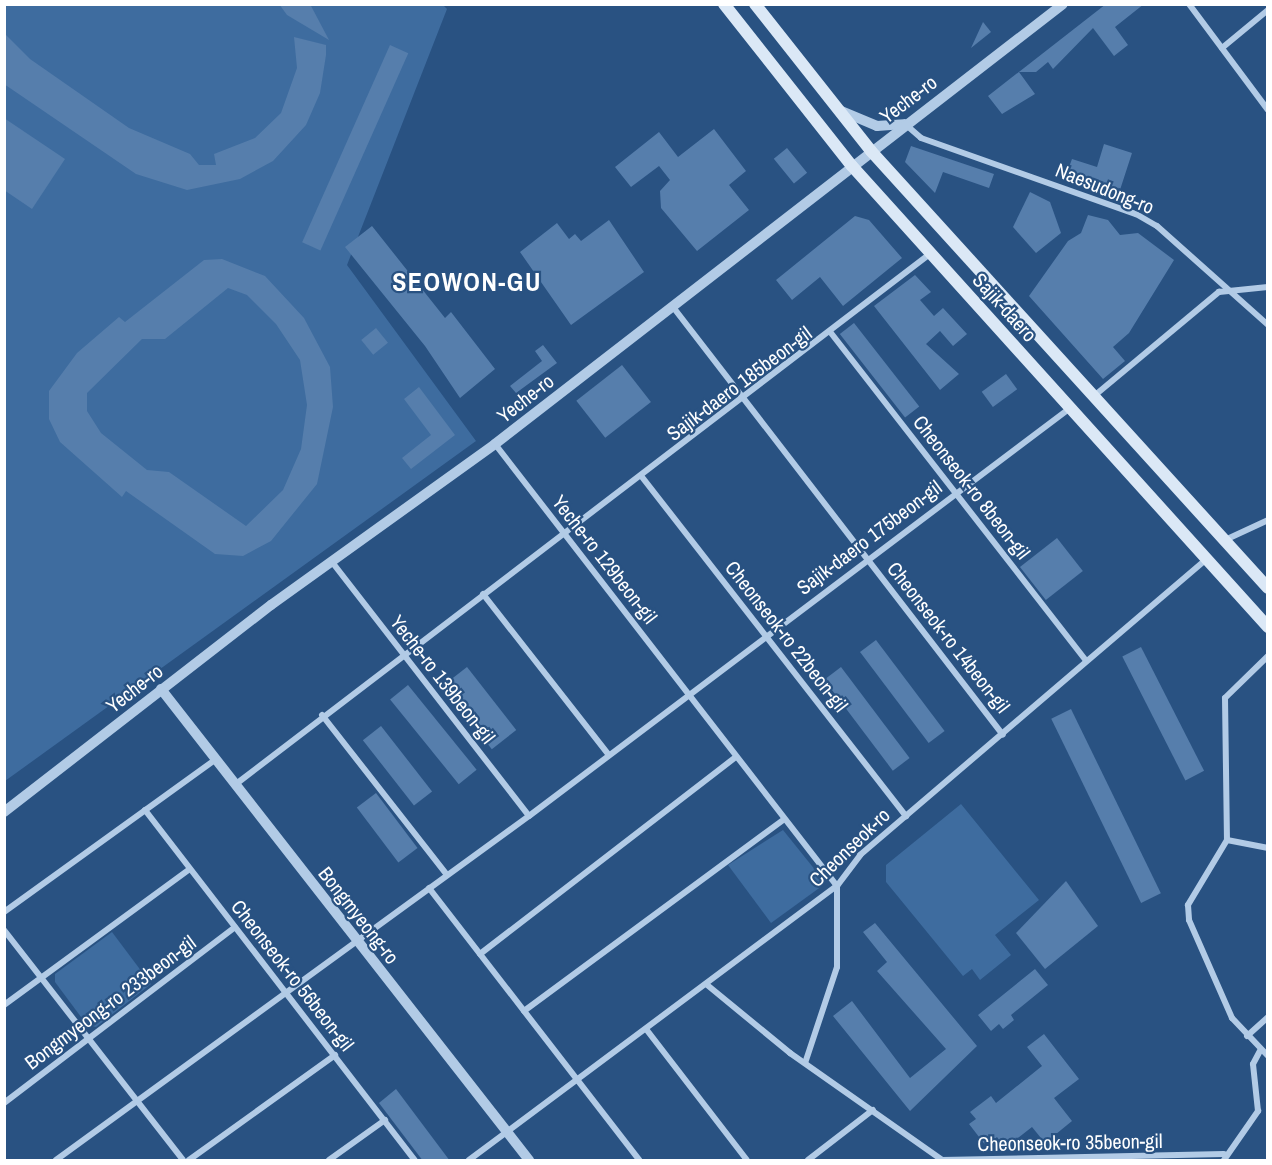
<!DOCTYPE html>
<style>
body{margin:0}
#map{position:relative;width:1272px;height:1165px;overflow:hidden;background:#295282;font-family:"Archivo Narrow",sans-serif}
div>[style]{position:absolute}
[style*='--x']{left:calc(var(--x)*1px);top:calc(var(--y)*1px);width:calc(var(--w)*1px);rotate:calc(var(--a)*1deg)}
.green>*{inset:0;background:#3e6c9f}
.building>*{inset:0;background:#567eac;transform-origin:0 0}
.minor>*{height:6px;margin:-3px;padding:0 3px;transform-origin:3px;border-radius:3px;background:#b2cbe6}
.tertiary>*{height:10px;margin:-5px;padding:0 5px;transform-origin:5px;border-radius:5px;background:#b2cbe6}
.secondary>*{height:12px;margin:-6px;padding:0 6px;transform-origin:6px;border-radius:6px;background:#dbe8f6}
span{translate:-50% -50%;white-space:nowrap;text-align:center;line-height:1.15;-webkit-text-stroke:4.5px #295282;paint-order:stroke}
.street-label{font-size:20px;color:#fff}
.district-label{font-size:26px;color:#fff;font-weight:700;letter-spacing:1.5px}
.frame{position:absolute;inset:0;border:6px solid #fff;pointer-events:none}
</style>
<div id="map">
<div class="green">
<div style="clip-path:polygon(5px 5px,443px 5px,447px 9px,347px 265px,476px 441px,5px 781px)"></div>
<div style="clip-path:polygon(961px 804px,1039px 900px,995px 935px,1011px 955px,980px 980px,972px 969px,963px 976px,886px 882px,886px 865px)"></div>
<div style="clip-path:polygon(783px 830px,820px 876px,822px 886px,771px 923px,728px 865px)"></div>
<div style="clip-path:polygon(112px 932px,151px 984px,96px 1027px,87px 1025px,55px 982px,55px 974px)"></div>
</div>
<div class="building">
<div style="clip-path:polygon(279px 4px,310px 4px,329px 40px,287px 15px)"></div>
<div style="clip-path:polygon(1106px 4px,1144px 4px,1115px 27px,1128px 45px,1114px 56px,1093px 28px,1053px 69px,1048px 62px,1036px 72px,1019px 72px,1035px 94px,1002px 114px,988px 96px)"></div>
<div style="clip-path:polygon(983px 22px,991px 32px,971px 48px)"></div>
<div style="clip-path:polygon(4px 33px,30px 59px,129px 128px,190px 154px,199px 165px,216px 165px,214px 154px,255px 138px,281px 113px,297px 68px,294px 37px,326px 45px,326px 55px,320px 93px,306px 125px,273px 161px,240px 179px,187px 190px,136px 174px,4px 84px)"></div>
<div style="left:390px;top:45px;width:20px;height:216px;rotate:24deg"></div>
<div style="clip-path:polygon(4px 118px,65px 159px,32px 209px,4px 190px)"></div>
<div style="clip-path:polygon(714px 129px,746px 171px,729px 185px,749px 210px,697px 251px,661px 208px,660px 191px,670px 180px,659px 166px,631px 187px,615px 167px,659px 132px,678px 157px)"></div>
<div style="clip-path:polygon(1104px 144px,1132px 153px,1119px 193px,1065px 178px,1072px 159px,1097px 167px)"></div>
<div style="clip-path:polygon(911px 146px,994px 174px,989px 188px,943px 172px,935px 193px,905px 162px)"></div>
<div style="left:787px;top:148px;width:32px;height:17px;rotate:51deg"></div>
<div style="clip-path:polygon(1030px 192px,1050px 202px,1061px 233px,1036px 253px,1013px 227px)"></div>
<div style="clip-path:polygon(1088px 215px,1108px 220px,1120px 235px,1138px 233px,1174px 260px,1129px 333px,1113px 347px,1125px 361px,1103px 379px,1029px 296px,1068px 241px,1081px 233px)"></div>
<div style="clip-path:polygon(855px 216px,869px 220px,902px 258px,843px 306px,820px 277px,792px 300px,776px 280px)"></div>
<div style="clip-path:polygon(609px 220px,644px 272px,571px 325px,520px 252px,557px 223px,569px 239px,575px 234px,581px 241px)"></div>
<div style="clip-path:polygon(372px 226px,445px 318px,451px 312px,495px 369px,460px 398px,425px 346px,345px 247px)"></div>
<div style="clip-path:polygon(evenodd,222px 259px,265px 276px,304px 318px,330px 367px,333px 407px,317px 484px,271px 541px,243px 556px,215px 554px,126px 491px,122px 497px,60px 442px,49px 419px,49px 391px,77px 353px,119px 317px,125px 322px,204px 260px,222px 259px,228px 288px,247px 295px,276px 324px,300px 360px,307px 405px,301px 449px,283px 490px,246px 526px,169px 472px,147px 470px,101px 433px,87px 411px,87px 393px,142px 339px,165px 339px,228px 288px)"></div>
<div style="clip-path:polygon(915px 275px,931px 292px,920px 300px,934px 316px,943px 308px,967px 334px,953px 346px,940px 331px,926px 344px,959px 374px,940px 390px,874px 306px)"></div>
<div style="left:854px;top:323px;width:106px;height:18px;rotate:52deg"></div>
<div style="left:376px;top:328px;width:19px;height:19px;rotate:51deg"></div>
<div style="clip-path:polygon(543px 345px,557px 363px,516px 393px,510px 386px,542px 361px,535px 351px)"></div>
<div style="left:622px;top:365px;width:47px;height:58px;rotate:52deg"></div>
<div style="left:1006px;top:374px;width:19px;height:30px;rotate:54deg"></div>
<div style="clip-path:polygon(419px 387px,455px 435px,411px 469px,402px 458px,431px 435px,404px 399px)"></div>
<div style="left:1057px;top:538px;width:42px;height:47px;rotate:52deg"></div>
<div style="left:876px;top:640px;width:114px;height:20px;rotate:53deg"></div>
<div style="left:1141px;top:647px;width:139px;height:21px;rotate:63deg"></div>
<div style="left:467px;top:667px;width:80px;height:31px;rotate:52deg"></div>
<div style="left:841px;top:667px;width:114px;height:21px;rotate:53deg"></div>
<div style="left:408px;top:685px;width:109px;height:23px;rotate:51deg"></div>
<div style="left:1071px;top:709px;width:205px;height:22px;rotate:64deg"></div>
<div style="left:381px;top:726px;width:83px;height:23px;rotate:52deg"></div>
<div style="left:376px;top:793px;width:69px;height:24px;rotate:53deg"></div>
<div style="clip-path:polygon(1066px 881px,1098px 926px,1045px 969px,1016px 933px)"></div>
<div style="clip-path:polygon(875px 923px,977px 1046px,910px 1111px,833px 1016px,852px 1001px,910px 1078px,946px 1049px,877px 971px,887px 962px,863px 932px)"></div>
<div style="clip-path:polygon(1035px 969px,1048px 985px,1011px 1015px,1014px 1020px,1003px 1029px,999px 1024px,991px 1031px,978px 1015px)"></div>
<div style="clip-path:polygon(1044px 1034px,1079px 1079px,1054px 1098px,1072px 1121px,1045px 1143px,1032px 1127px,1005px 1148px,997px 1137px,986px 1146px,969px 1124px,976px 1119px,970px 1112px,991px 1096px,996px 1103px,1042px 1066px,1027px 1047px)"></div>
<div style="clip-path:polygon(396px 1089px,450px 1161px,423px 1161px,379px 1103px)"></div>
</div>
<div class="minor">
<div style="--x:1189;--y:4;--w:132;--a:53.3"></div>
<div style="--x:1222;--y:48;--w:60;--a:-39.6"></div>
<div style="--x:905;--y:124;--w:21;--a:41"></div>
<div style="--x:921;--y:138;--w:228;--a:19.5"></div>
<div style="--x:1136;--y:214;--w:24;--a:30"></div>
<div style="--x:1157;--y:226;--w:149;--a:41.7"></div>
<div style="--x:673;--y:307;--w:540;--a:52.37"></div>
<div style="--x:831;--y:333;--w:415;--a:52.1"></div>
<div style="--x:1094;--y:396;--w:163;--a:-39.8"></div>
<div style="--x:1219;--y:292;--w:49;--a:-5.8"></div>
<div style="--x:495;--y:444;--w:559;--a:52.27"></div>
<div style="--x:837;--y:886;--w:81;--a:90"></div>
<div style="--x:837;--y:967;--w:101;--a:108.4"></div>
<div style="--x:642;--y:477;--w:430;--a:52.1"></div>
<div style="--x:1225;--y:540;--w:47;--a:-24.9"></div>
<div style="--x:332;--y:562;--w:321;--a:52.2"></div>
<div style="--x:483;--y:594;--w:203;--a:52"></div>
<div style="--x:1268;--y:656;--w:60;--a:135.7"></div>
<div style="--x:1225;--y:698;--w:142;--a:89.2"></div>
<div style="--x:1227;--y:840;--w:76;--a:121"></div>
<div style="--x:1188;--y:905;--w:15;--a:86"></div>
<div style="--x:1189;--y:920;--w:107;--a:66.3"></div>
<div style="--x:1232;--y:1018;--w:52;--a:46.5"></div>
<div style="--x:322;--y:715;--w:203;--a:52"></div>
<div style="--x:236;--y:784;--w:875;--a:-37.38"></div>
<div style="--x:145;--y:810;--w:442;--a:52.4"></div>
<div style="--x:1227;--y:840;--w:42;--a:11"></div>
<div style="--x:429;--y:888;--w:344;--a:52.3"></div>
<div style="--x:4;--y:912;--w:261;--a:-35.8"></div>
<div style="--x:4;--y:930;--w:291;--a:52.1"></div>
<div style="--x:480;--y:954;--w:323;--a:-37.6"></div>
<div style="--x:706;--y:984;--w:109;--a:39.4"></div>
<div style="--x:790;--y:1053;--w:186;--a:35.1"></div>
<div style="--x:942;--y:1160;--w:282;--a:-1.2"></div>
<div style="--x:4;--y:1005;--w:230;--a:-36.2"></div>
<div style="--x:524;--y:1011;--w:323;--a:-36.4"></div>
<div style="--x:646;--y:1029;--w:165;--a:52.4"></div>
<div style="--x:1247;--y:1036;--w:28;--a:-42"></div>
<div style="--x:4;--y:1103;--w:290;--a:-37.3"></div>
<div style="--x:56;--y:1160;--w:585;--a:-36.03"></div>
<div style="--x:529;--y:816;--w:678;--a:-37.02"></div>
<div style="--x:189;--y:1160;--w:180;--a:-35.7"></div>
<div style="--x:329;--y:1160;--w:69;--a:-35.5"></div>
<div style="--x:469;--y:1160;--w:459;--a:-36.7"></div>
<div style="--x:837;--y:886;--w:39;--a:-53"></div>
<div style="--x:860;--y:855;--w:455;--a:-40.5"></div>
<div style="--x:808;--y:1160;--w:82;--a:-37.6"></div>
<div style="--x:1224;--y:1160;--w:60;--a:-55.2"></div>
<div style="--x:1258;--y:1111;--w:47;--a:-96.1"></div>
<div style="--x:1253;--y:1064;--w:15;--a:-62"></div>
</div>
<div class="tertiary">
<div style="--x:839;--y:110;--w:41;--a:22.8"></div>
<div style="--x:877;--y:126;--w:27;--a:-4"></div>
<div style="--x:161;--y:689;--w:598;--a:52"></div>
<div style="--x:4;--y:812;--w:338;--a:-37.8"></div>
<div style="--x:271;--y:605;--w:276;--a:-35.7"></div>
<div style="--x:495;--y:444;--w:718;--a:-37.76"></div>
</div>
<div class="secondary">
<div style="--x:724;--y:4;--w:206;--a:51.7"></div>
<div style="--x:852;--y:166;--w:621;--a:47.94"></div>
<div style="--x:755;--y:4;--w:187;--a:51.7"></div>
<div style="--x:871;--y:151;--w:590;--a:47.75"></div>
</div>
<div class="street-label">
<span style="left:908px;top:99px;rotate:-37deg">Yeche-ro</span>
<span style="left:1105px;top:188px;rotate:22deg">Naesudong-ro</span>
<span style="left:1005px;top:307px;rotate:48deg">Sajik-daero</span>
<span style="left:739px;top:383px;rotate:-37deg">Sajik-daero 185beon-gil</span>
<span style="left:525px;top:398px;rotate:-38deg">Yeche-ro</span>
<span style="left:972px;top:487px;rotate:52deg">Cheonseok-ro 8beon-gil</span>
<span style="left:869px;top:537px;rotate:-37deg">Sajik-daero 175beon-gil</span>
<span style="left:605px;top:559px;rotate:52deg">Yeche-ro 129beon-gil</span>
<span style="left:787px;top:636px;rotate:52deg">Cheonseok-ro 22beon-gil</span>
<span style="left:949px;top:637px;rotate:52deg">Cheonseok-ro 14beon-gil</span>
<span style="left:443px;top:679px;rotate:52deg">Yeche-ro 139beon-gil</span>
<span style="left:134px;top:688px;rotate:-38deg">Yeche-ro</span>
<span style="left:849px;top:847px;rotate:-44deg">Cheonseok-ro</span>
<span style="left:359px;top:915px;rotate:52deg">Bongmyeong-ro</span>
<span style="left:293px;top:975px;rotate:52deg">Cheonseok-ro 56beon-gil</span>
<span style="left:110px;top:1002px;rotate:-37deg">Bongmyeong-ro 233beon-gil</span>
<span style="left:1070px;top:1142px;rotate:-1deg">Cheonseok-ro 35beon-gil</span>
</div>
<div class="district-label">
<span style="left:467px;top:282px">SEOWON-GU</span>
</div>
<div class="frame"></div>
</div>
